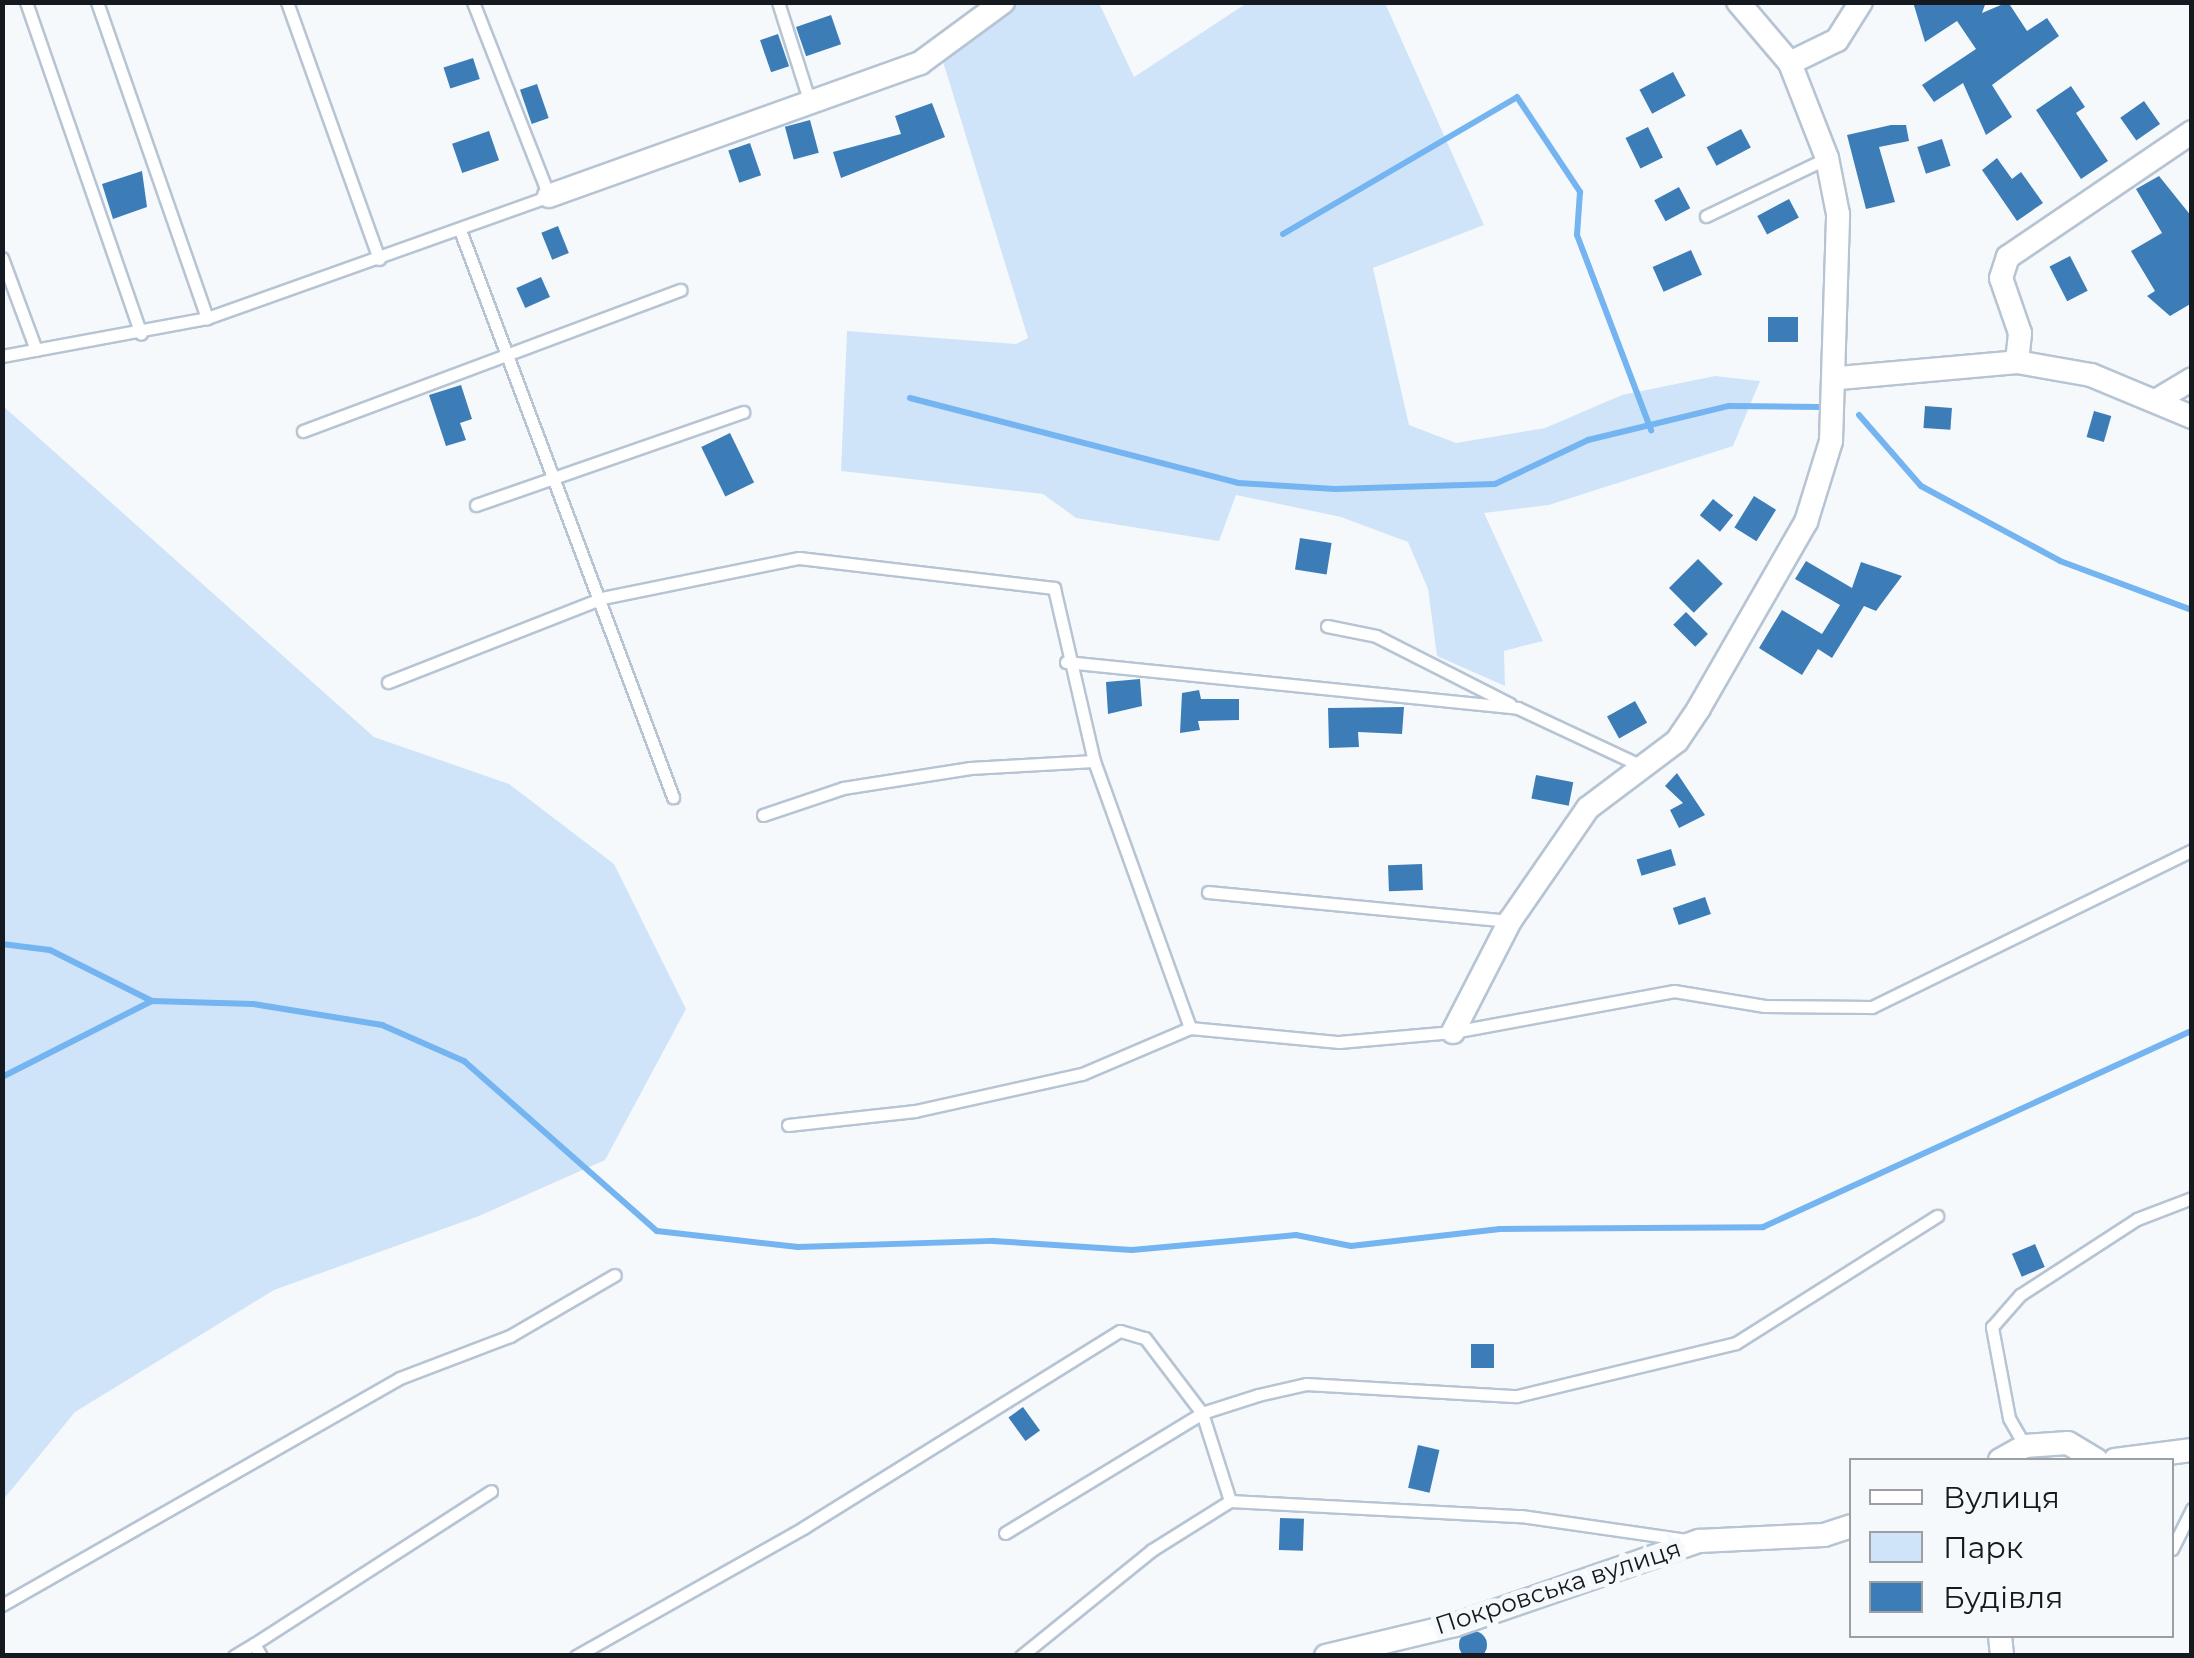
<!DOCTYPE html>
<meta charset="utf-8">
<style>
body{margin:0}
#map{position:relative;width:2194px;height:1658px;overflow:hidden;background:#f6f9fc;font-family:Montserrat,sans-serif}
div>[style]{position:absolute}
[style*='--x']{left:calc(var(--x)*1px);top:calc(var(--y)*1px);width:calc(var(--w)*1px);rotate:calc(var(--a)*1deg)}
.green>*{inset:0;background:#d0e4f9}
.stream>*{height:6px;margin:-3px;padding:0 3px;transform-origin:3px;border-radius:3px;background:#73b4f1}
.building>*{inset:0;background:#3d7db7;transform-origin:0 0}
.round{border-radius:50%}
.roads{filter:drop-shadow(2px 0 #b6c4d3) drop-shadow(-2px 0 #b6c4d3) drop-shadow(0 2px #b6c4d3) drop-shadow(0 -2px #b6c4d3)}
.lane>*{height:11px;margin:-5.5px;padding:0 5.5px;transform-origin:5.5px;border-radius:5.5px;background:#fff}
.street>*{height:22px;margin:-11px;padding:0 11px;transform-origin:11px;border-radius:11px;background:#fff}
span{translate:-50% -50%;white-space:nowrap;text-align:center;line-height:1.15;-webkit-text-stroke:10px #f6f9fc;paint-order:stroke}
.street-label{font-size:25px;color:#141a1f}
.frame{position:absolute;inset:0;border:5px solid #141a1f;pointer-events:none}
.legend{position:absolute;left:1849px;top:1458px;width:325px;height:180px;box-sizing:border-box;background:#f6f9fc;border:2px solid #9ca0a4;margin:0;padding:12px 18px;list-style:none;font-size:30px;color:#141a1f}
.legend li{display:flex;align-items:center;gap:20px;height:50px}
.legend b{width:50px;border:2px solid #9ca0a4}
</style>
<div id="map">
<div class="green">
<div style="clip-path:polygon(1009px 3px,1099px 3px,1134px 77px,1247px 3px,1385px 3px,1484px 225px,1373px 268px,1409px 425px,1456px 443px,1545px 428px,1622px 395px,1715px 376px,1760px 381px,1733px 446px,1549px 505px,1484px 513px,1543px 641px,1504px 651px,1505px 686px,1437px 656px,1428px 589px,1408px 542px,1341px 517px,1236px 495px,1219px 541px,1076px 518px,1043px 494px,841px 471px,847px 331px,1016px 344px,1028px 338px,941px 55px)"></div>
<div style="clip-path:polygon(3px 406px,374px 737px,509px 784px,614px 864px,686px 1009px,605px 1160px,479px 1216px,274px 1290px,75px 1412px,3px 1500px)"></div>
</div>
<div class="stream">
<div style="--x:1283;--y:234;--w:271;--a:-30.3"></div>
<div style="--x:1517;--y:97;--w:114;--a:56.4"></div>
<div style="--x:1580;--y:192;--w:43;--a:94"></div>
<div style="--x:1577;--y:235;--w:209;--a:69.2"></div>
<div style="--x:910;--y:398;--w:339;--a:14.5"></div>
<div style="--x:1238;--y:483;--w:97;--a:3.5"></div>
<div style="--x:1335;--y:489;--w:160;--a:-1.8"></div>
<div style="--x:1495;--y:484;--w:103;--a:-25.3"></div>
<div style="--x:1588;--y:440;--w:145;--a:-13.6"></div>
<div style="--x:1729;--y:406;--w:89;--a:0.6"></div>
<div style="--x:1859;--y:415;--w:94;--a:48.9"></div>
<div style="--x:1921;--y:486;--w:158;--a:28.3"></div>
<div style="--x:2060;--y:561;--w:141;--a:20.4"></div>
<div style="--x:2;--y:944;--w:48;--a:7.1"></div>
<div style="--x:50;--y:950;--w:114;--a:26.6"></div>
<div style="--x:2;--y:1077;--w:168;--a:-26.9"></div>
<div style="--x:152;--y:1001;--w:101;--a:1.7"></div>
<div style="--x:253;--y:1004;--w:131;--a:9.2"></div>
<div style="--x:382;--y:1025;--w:90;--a:23.7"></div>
<div style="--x:464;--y:1061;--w:257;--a:41.4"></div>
<div style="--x:657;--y:1231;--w:142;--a:6.5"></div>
<div style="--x:798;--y:1247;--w:195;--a:-1.8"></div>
<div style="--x:993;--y:1241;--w:139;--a:3.7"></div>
<div style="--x:1132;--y:1250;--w:165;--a:-5.2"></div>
<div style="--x:1296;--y:1235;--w:56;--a:11.3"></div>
<div style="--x:1351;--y:1246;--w:150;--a:-6.5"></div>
<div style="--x:1500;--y:1229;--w:263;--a:-0.4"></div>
<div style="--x:1763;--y:1227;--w:472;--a:-24.6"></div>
</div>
<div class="building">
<div style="clip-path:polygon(1913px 2px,1986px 2px,1982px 13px,2008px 2px,2027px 31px,2047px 18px,2059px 36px,1992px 85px,2012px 117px,1986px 135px,1963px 83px,1934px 102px,1922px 85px,1976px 49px,1957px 21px,1925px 42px)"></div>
<div style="left:831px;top:15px;width:31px;height:37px;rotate:71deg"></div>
<div style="left:778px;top:34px;width:34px;height:19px;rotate:71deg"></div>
<div style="left:473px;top:58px;width:22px;height:31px;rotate:72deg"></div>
<div style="left:1673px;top:72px;width:27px;height:38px;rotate:62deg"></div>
<div style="left:537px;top:84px;width:36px;height:18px;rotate:71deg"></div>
<div style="clip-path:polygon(2071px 86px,2085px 107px,2076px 113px,2108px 161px,2081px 179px,2036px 110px)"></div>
<div style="left:2144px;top:101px;width:28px;height:29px;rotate:55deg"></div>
<div style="clip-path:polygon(932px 103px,945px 137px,841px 178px,833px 152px,901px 134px,895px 116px)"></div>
<div style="left:810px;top:120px;width:34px;height:26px;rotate:75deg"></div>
<div style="clip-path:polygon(1891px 125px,1906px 125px,1909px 141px,1879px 147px,1895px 202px,1866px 209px,1847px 135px)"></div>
<div style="left:1648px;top:127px;width:34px;height:25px;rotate:64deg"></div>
<div style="left:1741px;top:129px;width:21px;height:39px;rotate:62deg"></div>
<div style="left:489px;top:131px;width:31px;height:39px;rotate:71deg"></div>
<div style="left:1942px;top:139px;width:28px;height:26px;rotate:72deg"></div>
<div style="left:750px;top:143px;width:34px;height:23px;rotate:71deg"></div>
<div style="clip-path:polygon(1997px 158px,2012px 179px,2021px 172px,2043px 203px,2017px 221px,1982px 170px)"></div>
<div style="clip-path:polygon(142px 171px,147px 207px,113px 219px,102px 184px)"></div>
<div style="clip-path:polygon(2159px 176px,2192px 217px,2192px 303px,2170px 316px,2147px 296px,2155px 291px,2131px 251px,2162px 233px,2136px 189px)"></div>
<div style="left:1679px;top:187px;width:24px;height:28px;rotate:62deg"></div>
<div style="left:1789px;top:199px;width:21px;height:36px;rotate:62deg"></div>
<div style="left:558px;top:226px;width:29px;height:18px;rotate:68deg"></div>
<div style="left:1691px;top:250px;width:27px;height:42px;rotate:66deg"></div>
<div style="left:2070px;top:256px;width:39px;height:23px;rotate:63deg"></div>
<div style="left:541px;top:277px;width:22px;height:27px;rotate:66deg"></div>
<div style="left:1768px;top:317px;width:30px;height:25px"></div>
<div style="clip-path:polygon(461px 385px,472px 419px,460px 423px,466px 440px,446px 446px,429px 395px)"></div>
<div style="left:1925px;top:406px;width:27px;height:22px;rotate:4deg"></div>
<div style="left:2094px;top:411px;width:18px;height:27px;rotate:16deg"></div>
<div style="left:730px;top:433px;width:55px;height:32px;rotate:64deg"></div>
<div style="left:1754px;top:496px;width:26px;height:37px;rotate:32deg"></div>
<div style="left:1713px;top:499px;width:26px;height:21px;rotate:39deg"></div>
<div style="left:1300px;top:538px;width:32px;height:32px;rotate:9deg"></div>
<div style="left:1698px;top:559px;width:35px;height:41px;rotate:45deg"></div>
<div style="clip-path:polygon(1806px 561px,1852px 588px,1861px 562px,1902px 576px,1876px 611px,1864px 606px,1832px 658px,1818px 649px,1802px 675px,1759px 648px,1782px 610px,1822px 634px,1840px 605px,1795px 579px)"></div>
<div style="left:1686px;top:612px;width:31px;height:18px;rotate:45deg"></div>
<div style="clip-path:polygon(1140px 679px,1142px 706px,1108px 714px,1106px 682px)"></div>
<div style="clip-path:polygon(1199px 690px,1201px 699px,1239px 699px,1239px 720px,1198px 721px,1200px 730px,1180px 733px,1182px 693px)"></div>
<div style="left:1635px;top:701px;width:25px;height:32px;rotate:61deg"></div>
<div style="clip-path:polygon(1404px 707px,1402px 734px,1358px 732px,1359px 747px,1329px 748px,1328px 708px)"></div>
<div style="clip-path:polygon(1677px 773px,1705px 815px,1679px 828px,1670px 810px,1683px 803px,1665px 786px)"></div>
<div style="left:1536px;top:775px;width:38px;height:24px;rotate:11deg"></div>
<div style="left:1671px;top:849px;width:17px;height:36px;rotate:73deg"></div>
<div style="left:1422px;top:864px;width:26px;height:34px;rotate:88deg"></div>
<div style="left:1705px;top:897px;width:18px;height:34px;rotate:71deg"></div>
<div style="left:2035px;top:1244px;width:25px;height:25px;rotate:67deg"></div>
<div style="left:1471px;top:1344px;width:23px;height:24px"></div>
<div style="left:1023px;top:1407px;width:29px;height:18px;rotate:54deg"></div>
<div style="left:1418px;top:1445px;width:22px;height:44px;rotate:13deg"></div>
<div style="left:1280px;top:1518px;width:24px;height:32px;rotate:2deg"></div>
<div class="round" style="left:1459px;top:1631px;width:28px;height:28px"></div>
</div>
<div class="roads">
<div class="lane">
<div style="--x:26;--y:2;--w:351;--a:70.9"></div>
<div style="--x:97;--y:2;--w:335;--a:70.8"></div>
<div style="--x:287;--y:2;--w:273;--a:70.3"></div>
<div style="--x:778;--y:2;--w:106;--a:72.4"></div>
<div style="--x:1706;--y:216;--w:134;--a:-25.6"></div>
<div style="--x:460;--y:230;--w:606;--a:69.41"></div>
<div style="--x:2;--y:258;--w:98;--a:69.7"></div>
<div style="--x:2;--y:356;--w:208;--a:-10.5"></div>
<div style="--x:207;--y:318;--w:363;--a:-19.6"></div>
<div style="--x:549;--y:196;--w:208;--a:-111.4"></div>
<div style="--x:303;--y:431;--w:403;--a:-20.5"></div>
<div style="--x:476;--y:505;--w:283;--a:-19.2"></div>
<div style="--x:1327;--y:626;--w:50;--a:11.5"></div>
<div style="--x:1376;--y:636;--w:150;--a:26.9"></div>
<div style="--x:1066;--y:662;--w:454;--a:5.8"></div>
<div style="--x:1518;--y:708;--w:137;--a:25.1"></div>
<div style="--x:388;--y:682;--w:230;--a:-21.4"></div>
<div style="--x:602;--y:598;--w:201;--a:-11.5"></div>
<div style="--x:799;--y:558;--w:257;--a:6.7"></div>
<div style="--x:1054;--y:588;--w:178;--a:77"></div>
<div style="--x:1094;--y:761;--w:284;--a:70.2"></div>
<div style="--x:763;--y:815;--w:84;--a:-18.6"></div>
<div style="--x:843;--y:788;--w:129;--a:-8.9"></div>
<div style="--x:970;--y:768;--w:124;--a:-3.2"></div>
<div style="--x:1208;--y:892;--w:303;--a:5.5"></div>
<div style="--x:788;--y:1125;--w:128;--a:-6.3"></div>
<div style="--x:915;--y:1111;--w:171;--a:-12.5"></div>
<div style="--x:1082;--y:1074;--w:117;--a:-23.1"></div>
<div style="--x:1190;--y:1028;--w:150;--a:5.4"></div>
<div style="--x:1339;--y:1042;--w:114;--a:-5"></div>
<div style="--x:1453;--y:1032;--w:225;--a:-10.5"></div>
<div style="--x:1674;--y:991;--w:92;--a:9.4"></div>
<div style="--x:1765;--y:1006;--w:107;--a:0.5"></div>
<div style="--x:1872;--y:1007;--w:356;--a:-26.1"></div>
<div style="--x:2025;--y:1446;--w:32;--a:-120"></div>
<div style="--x:2009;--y:1418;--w:93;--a:-100.6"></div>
<div style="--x:1992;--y:1327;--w:43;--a:-48.8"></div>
<div style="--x:2020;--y:1295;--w:140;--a:-33"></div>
<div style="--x:2137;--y:1219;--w:59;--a:-20.9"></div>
<div style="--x:1005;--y:1533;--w:231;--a:-31.3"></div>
<div style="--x:1202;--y:1413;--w:59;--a:-17.8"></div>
<div style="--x:1258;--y:1395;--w:49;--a:-12.9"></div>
<div style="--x:1306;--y:1384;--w:211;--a:3.3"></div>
<div style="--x:1517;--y:1396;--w:225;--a:-13.6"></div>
<div style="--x:1736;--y:1343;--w:238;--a:-32.3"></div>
<div style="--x:2172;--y:1549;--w:45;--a:-63.4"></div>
<div style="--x:2;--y:1605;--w:458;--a:-29.7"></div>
<div style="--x:400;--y:1378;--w:118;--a:-20.9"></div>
<div style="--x:510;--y:1336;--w:121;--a:-30.2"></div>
<div style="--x:254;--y:1644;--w:282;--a:-32.8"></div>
<div style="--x:234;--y:1656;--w:23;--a:-31"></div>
<div style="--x:254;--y:1644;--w:14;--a:60"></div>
<div style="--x:576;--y:1656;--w:261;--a:-29.4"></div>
<div style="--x:803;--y:1528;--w:373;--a:-31.9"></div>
<div style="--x:1120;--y:1331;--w:26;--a:16"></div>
<div style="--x:1145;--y:1338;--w:94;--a:52.8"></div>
<div style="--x:1202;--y:1413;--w:92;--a:72.3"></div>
<div style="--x:1021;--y:1656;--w:169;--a:-39"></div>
<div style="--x:1152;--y:1550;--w:92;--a:-32.1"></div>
<div style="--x:1230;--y:1501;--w:291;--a:3"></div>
<div style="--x:1521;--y:1516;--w:169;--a:8.2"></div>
</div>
<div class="street">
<div style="--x:1790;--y:63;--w:52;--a:-26.1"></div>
<div style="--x:1837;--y:40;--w:45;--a:-57.7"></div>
<div style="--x:549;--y:196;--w:394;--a:-19.7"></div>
<div style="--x:920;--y:63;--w:103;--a:-36.3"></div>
<div style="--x:2017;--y:362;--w:29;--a:-84"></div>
<div style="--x:2020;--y:333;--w:58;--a:-109.1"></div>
<div style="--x:2001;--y:278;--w:22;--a:-72"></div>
<div style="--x:2008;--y:257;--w:222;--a:-34.2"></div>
<div style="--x:1839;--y:378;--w:179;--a:-5.1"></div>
<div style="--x:2017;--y:362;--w:75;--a:10"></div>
<div style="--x:2091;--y:375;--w:109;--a:22.6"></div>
<div style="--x:2159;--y:399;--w:39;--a:-31"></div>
<div style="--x:1453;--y:1032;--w:125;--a:-62.8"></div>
<div style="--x:1510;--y:921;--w:137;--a:-55.4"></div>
<div style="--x:1588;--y:808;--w:111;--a:-37"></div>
<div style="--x:1677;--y:741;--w:40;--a:-56"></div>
<div style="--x:1699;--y:708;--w:215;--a:-60.1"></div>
<div style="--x:1806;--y:522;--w:85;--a:-72.8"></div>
<div style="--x:1831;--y:441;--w:227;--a:-88.2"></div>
<div style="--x:1838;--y:214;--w:57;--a:-101.1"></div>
<div style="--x:1827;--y:158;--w:102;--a:-111.3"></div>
<div style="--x:1790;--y:63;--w:80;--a:-130.4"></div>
<div style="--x:2000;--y:1460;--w:29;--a:-29"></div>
<div style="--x:2025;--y:1446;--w:43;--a:-4"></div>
<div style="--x:2068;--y:1443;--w:33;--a:31"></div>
<div style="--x:2115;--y:1460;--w:78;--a:-7.4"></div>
<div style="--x:2000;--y:1636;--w:20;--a:84"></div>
<div style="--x:1326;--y:1656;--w:133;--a:-13.5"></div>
<div style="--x:1455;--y:1625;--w:258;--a:-19"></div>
<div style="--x:1699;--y:1541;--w:125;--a:-2.7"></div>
<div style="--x:1824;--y:1535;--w:29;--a:-18"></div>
</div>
</div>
<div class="street-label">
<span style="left:1558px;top:1587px;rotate:-18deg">Покровська вулиця</span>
</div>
<div class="frame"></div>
<ul class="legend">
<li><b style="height:12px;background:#fff"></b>Вулиця</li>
<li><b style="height:28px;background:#d0e4f9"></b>Парк</li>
<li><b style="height:28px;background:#3d7db7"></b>Будівля</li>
</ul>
</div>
